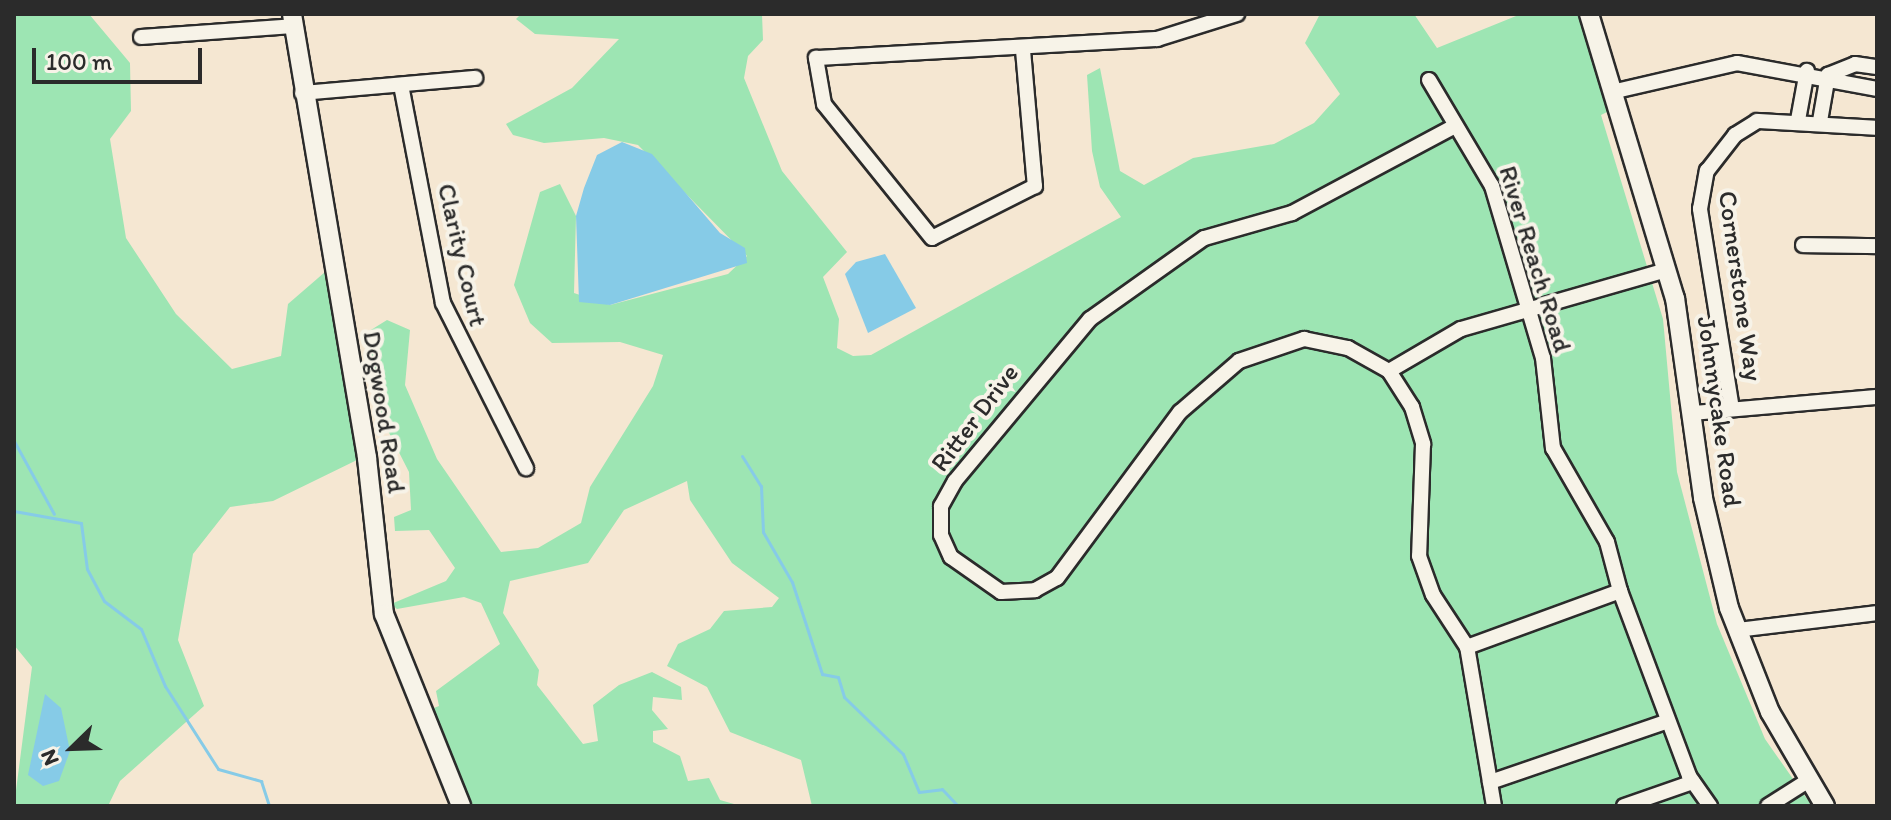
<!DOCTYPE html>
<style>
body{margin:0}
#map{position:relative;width:1891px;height:820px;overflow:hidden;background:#f5e7d2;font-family:Itim,sans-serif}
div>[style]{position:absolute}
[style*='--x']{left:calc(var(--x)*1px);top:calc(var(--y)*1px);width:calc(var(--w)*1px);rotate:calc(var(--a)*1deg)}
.green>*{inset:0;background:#9de5b3}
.water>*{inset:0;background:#86cbe7}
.stream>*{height:3px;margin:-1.5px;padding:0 1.5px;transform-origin:1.5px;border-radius:1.5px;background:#86cbe7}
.roads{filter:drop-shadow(2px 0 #2b2b2b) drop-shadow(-2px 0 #2b2b2b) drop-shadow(0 2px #2b2b2b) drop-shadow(0 -2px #2b2b2b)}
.street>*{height:14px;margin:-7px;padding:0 7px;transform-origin:7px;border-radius:7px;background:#f7f3e8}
.secondary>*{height:18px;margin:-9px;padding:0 9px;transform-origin:9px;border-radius:9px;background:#f7f3e8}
span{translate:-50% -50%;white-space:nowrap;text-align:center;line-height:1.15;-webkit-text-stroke:8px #f7f3e8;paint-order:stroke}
.street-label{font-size:26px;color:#2b2b2b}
.frame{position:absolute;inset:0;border:16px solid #2b2b2b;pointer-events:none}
.north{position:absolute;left:32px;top:708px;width:80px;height:80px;-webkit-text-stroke:6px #f7f3e8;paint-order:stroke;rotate:247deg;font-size:22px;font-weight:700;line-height:32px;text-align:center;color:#2b2b2b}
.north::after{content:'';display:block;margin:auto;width:28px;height:36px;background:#2b2b2b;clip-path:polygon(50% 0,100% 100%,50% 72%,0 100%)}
.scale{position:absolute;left:32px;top:48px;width:170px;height:36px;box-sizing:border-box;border:4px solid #2b2b2b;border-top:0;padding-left:10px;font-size:24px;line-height:28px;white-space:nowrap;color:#2b2b2b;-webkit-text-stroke:6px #f7f3e8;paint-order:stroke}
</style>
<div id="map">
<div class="green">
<div style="clip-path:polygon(14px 14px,89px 14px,130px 63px,131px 111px,110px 139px,126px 238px,176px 314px,232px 369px,281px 356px,288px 304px,325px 272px,357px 460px,273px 501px,230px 507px,193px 554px,178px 640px,204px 706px,120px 781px,108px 806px,14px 806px,32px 667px,14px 645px)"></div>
<div style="clip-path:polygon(521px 14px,762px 14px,763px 40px,748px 56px,744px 78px,782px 171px,847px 252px,823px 277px,839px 319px,837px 348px,853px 356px,871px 355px,1121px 217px,1100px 187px,1092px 151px,1087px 75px,1100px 68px,1120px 171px,1144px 185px,1193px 158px,1274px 144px,1314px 123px,1340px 94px,1305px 43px,1320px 14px,1414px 14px,1437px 48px,1521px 14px,1581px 14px,1611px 110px,1601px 115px,1663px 319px,1677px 472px,1717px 624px,1765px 739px,1812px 806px,812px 806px,801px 760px,730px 732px,707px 687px,667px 666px,678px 644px,710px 629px,724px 611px,772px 607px,779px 598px,732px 563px,690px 500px,687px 481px,624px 510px,588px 563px,510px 581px,503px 613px,539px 670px,537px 685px,583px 744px,598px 741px,593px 705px,619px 685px,652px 672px,681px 687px,682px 700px,653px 697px,652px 710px,668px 729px,653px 731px,653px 742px,680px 756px,688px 781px,709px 778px,720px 800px,741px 806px,466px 806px,426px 711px,439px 706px,436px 691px,500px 644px,481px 603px,464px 597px,397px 609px,391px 604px,446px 581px,455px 568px,429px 530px,395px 531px,394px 517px,411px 510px,409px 472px,382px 419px,366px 333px,387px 320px,410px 330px,405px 385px,437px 459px,501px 552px,538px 548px,581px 523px,590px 487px,653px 386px,663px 355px,620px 342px,552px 343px,530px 323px,514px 285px,540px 192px,560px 184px,576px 216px,574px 293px,610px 305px,728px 274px,747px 256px,638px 145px,604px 138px,544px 143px,513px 135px,506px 124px,572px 88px,619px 39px,535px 34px,516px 19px)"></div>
</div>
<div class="water">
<div style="clip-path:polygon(622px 142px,652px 154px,720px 233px,745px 248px,747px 263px,610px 305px,579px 302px,576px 216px,584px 188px,597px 155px)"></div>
<div style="clip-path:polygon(885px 254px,916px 308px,868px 333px,845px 274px,856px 262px)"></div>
<div style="clip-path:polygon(45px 694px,61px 708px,70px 751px,59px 781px,43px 786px,28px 775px)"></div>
</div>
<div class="stream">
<div style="--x:14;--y:441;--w:83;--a:61.3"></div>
<div style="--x:742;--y:456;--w:36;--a:58"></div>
<div style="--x:761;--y:486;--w:46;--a:87.5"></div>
<div style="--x:763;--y:532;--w:58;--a:59.9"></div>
<div style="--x:792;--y:582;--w:97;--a:71.9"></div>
<div style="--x:822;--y:674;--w:16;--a:11"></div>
<div style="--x:838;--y:677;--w:21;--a:73"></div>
<div style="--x:844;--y:697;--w:82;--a:44"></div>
<div style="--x:903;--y:754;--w:41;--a:67.2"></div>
<div style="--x:919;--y:792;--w:23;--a:-7"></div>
<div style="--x:942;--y:789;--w:23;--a:47"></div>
<div style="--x:14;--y:511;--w:68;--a:10.2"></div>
<div style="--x:81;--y:523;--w:46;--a:82.6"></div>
<div style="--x:87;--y:569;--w:36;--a:62"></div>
<div style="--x:104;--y:601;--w:46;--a:37.1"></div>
<div style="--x:141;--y:629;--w:62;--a:67.2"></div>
<div style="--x:165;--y:686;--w:98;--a:57.4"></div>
<div style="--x:218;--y:769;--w:45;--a:15.6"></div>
<div style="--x:261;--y:781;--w:26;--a:72"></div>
</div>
<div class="roads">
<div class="street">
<div style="--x:141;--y:37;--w:152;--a:-4.1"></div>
<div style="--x:1023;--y:50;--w:137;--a:85"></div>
<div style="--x:1035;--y:186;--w:115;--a:153.2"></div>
<div style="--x:932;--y:238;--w:172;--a:-128.9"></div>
<div style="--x:824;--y:104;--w:47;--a:-99.9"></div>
<div style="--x:816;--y:58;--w:342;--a:-3.2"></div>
<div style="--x:1157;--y:39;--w:84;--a:-17.4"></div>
<div style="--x:1828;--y:75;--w:29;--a:-22"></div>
<div style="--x:1855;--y:64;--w:22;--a:8"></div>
<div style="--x:1429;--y:80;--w:123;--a:59.3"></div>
<div style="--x:1492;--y:186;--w:179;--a:73.5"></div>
<div style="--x:1543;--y:358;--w:91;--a:83.7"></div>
<div style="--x:1553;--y:448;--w:108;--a:60.1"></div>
<div style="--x:1607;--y:542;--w:51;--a:75.1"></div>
<div style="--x:401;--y:85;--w:222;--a:79.1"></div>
<div style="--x:443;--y:303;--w:185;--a:63.3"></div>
<div style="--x:1616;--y:91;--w:124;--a:-13"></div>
<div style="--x:1737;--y:63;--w:142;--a:10.5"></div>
<div style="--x:302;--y:93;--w:174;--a:-5"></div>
<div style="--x:1798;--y:120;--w:50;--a:-79.6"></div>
<div style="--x:1820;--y:121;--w:47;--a:-80.1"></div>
<div style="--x:1455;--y:126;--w:185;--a:151.9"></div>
<div style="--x:1292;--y:213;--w:91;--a:164.1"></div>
<div style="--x:1204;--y:238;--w:140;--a:144.6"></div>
<div style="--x:1090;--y:319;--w:211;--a:129.8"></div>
<div style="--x:955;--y:481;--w:29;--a:119"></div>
<div style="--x:941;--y:506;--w:29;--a:90"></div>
<div style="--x:941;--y:535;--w:24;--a:66"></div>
<div style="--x:951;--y:557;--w:61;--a:35"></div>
<div style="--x:1001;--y:592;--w:34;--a:-3"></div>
<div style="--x:1035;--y:590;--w:25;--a:-29"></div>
<div style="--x:1057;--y:578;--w:207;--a:-53.5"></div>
<div style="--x:1180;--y:412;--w:78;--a:-40.8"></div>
<div style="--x:1239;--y:361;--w:69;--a:-18.7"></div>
<div style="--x:1304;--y:339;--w:45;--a:11.6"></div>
<div style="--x:1348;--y:348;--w:47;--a:29.3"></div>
<div style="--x:1389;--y:371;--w:43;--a:57.4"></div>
<div style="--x:1412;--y:407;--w:39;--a:73"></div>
<div style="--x:1423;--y:444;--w:112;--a:92"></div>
<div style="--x:1419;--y:556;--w:41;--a:70.3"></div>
<div style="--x:1433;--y:595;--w:62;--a:56.8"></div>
<div style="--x:1803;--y:245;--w:74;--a:0.8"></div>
<div style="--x:1389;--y:371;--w:83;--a:-30.3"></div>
<div style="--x:1461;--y:329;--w:214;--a:-16"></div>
<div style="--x:1732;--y:409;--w:203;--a:-99.1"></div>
<div style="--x:1700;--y:209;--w:39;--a:-80"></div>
<div style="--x:1707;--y:171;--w:46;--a:-52.1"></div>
<div style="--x:1735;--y:135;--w:26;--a:-32"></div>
<div style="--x:1757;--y:121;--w:120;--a:3.3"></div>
<div style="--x:1693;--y:413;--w:185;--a:-5"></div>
<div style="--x:1737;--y:630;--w:141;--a:-6.9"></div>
<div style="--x:1490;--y:782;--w:188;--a:-18.9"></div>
<div style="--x:1494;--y:806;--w:161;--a:-99.6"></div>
<div style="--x:1467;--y:647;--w:163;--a:-20.1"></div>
<div style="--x:1620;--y:591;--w:197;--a:69.5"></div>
<div style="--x:1689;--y:776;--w:37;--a:55"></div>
<div style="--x:1624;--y:806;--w:73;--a:-19.2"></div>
<div style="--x:1768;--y:806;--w:49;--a:-32.4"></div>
</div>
<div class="secondary">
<div style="--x:292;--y:14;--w:450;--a:80.4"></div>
<div style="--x:367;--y:458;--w:157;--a:83.8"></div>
<div style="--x:384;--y:614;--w:207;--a:68.1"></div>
<div style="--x:1589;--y:14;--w:297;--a:73.2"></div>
<div style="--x:1675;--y:298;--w:202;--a:82"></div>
<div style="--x:1703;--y:498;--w:113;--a:76.7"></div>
<div style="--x:1729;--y:608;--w:112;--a:68.5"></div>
<div style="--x:1770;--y:712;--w:109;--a:59.7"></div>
</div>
</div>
<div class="street-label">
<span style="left:462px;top:255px;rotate:77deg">Clarity Court</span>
<span style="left:1535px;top:259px;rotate:73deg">River Reach Road</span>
<span style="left:1740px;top:286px;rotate:82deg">Cornerstone Way</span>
<span style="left:384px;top:412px;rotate:81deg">Dogwood Road</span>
<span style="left:1719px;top:412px;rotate:82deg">Johnnycake Road</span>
<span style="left:975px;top:418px;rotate:-53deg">Ritter Drive</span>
</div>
<div class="frame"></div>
<div class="north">N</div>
<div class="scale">100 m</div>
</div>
